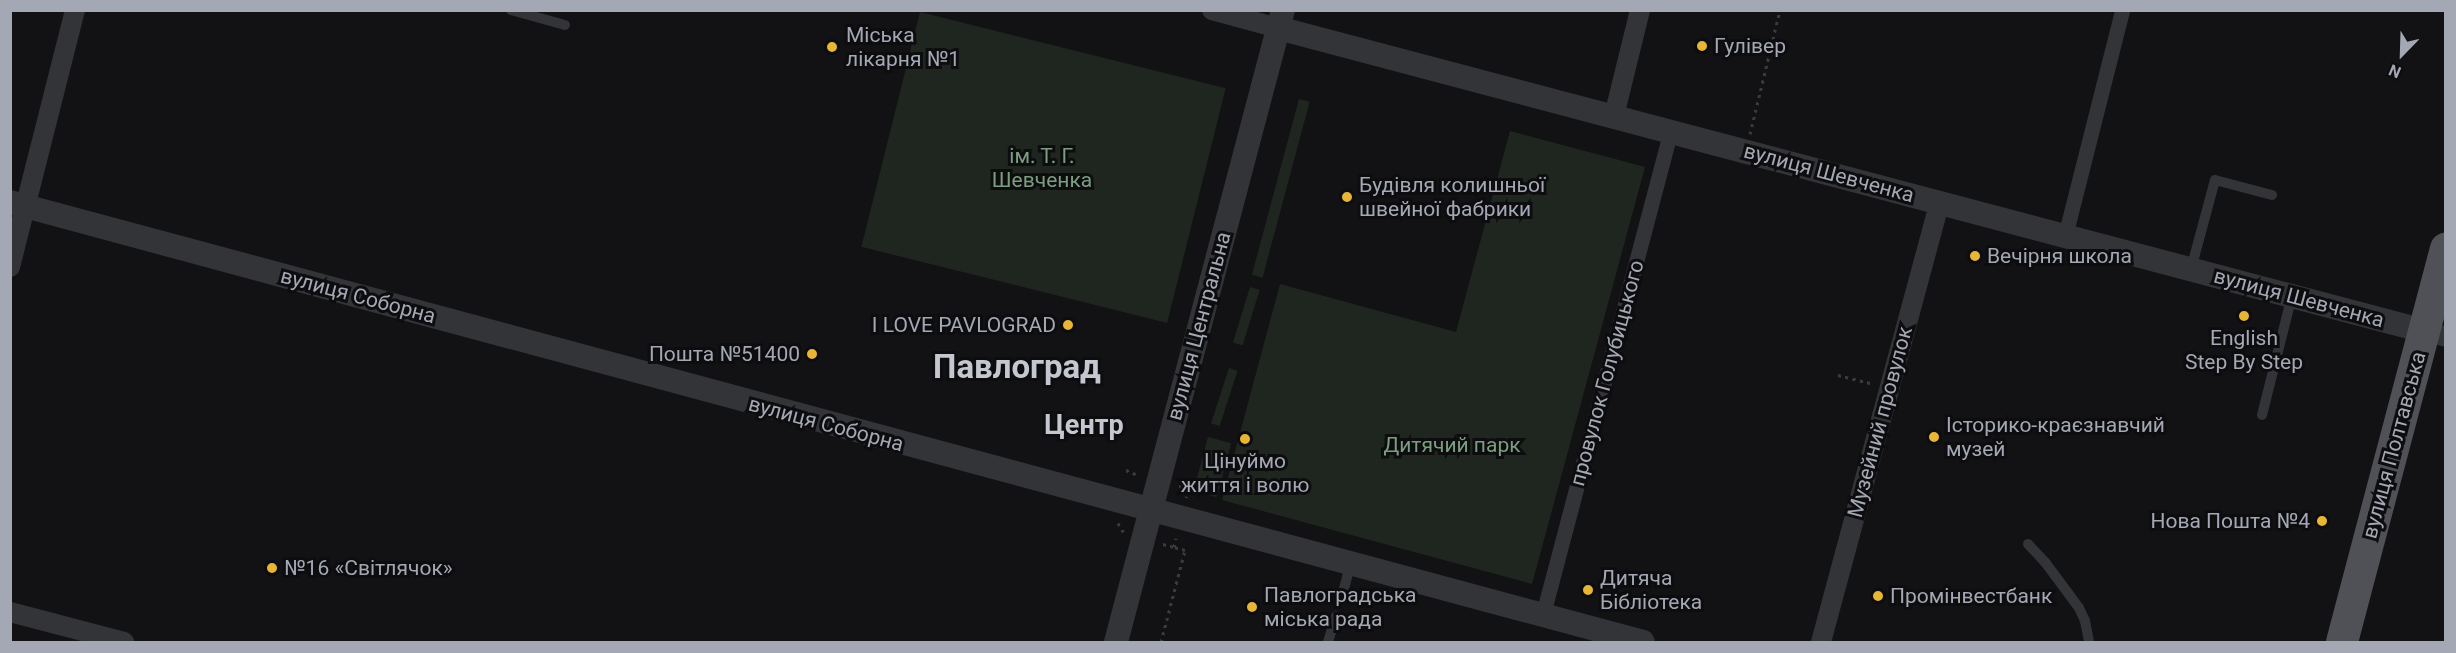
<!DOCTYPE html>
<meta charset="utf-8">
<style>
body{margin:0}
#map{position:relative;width:2456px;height:653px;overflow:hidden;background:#121214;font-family:Roboto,sans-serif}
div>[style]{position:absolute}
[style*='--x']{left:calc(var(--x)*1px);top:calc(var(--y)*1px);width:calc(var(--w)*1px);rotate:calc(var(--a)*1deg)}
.green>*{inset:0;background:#1f2620;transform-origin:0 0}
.path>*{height:3px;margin-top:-1.5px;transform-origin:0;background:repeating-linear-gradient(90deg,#393b3f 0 3px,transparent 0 7.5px)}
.service>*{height:10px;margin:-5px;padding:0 5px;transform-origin:5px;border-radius:5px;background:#333438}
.pedestrian>*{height:15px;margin:-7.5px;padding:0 7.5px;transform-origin:7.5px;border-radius:7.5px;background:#333438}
.minor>*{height:20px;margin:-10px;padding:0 10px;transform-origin:10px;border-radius:10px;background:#333438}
.tertiary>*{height:24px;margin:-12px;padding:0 12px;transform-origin:12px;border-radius:12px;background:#333438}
.primary>*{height:32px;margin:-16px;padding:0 16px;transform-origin:16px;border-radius:16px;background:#505157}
.dots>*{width:16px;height:16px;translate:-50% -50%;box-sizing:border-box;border:3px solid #0d0d0f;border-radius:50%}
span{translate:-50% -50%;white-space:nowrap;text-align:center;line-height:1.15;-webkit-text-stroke:6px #0d0d0f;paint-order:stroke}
.poi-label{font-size:21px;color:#a4a8b4}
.left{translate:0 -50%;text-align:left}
.right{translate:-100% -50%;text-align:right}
.park-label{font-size:21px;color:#7c9e80}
.street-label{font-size:21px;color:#a4a8b4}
.district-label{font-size:27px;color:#c5c7d0;font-weight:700}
.town-label{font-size:33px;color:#c5c7d0;font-weight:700}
.frame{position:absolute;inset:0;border:12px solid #a4a8b4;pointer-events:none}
.north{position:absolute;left:2372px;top:24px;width:60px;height:60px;-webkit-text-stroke:4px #0d0d0f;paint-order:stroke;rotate:203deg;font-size:16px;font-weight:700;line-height:24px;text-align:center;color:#a4a8b4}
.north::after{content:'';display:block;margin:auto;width:21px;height:27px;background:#a4a8b4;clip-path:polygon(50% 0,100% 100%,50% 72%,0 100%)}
</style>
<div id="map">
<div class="green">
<div style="left:920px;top:12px;width:315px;height:242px;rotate:14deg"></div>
<div style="left:1299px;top:99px;width:11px;height:182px;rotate:15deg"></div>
<div style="clip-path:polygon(1510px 131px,1645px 167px,1532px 584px,1222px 500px,1280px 284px,1456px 332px)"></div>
<div style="left:1250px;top:287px;width:10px;height:58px;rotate:17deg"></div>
<div style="left:1229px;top:368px;width:9px;height:58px;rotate:18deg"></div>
<div style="left:1208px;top:437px;width:24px;height:56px;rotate:15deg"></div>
</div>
<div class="path">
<div style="--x:1750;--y:134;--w:128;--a:-76.4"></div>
<div style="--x:1838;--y:375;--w:36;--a:14"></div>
<div style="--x:1126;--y:470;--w:13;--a:23"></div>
<div style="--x:1179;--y:486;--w:10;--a:17"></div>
<div style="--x:1189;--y:489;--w:9;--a:108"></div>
<div style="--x:1118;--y:523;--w:12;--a:59"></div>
<div style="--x:1163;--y:544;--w:11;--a:15"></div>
<div style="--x:1174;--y:547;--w:9;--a:-77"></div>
<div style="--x:1161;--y:642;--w:95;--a:-75.4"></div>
<div style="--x:1185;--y:550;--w:11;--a:-165"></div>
</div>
<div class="service">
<div style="--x:511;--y:10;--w:56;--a:15.5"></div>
<div style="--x:2191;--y:269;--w:92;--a:-74.9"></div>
<div style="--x:2215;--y:180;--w:59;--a:14.7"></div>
<div style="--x:2262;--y:415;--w:123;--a:-75.9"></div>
<div style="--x:2028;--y:544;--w:25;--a:47"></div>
<div style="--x:2045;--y:562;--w:57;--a:53.5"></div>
<div style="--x:2079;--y:608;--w:14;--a:65"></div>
<div style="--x:2085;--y:621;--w:21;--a:79"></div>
<div style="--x:1342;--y:596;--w:34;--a:-75"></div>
<div style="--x:1328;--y:642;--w:27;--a:-73"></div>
</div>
<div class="pedestrian">
<div style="--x:2065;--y:236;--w:233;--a:-75.8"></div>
<div style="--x:1543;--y:614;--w:500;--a:-75.2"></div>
</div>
<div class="minor">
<div style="--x:1212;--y:10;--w:68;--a:15.3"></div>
<div style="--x:1614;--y:116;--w:109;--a:-76.2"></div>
<div style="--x:10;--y:267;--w:265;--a:-75.8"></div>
<div style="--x:2424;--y:331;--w:23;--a:15"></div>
<div style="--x:10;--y:612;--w:118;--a:14.7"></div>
<div style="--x:1821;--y:642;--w:456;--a:-74.9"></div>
</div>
<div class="tertiary">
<div style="--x:1278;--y:28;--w:1185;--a:14.81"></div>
<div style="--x:10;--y:202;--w:1691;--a:15.08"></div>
<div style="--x:1116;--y:642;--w:654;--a:-75.2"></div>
</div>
<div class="primary">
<div style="--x:2342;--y:642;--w:407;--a:-75.2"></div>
</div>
<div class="dots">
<div style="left:1702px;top:46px;background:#e8b636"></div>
<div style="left:832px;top:47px;background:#e8b636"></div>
<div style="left:1347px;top:197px;background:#e8b636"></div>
<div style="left:1975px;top:256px;background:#e8b636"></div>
<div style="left:2244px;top:316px;background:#e8b636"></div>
<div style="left:1068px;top:325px;background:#e8b636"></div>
<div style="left:812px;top:354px;background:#e8b636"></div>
<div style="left:1934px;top:437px;background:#e8b636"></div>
<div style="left:1245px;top:439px;background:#e8b636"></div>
<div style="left:2322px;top:521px;background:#e8b636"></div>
<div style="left:272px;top:568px;background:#e8b636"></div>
<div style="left:1588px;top:590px;background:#e8b636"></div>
<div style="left:1878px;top:596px;background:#e8b636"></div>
<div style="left:1252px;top:607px;background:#e8b636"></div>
</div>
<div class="poi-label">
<span class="left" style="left:846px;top:47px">Міська<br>лікарня №1</span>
<span class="left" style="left:1714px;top:46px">Гулівер</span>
<span class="left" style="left:1359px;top:197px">Будівля колишньої<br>швейної фабрики</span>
<span class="left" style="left:1987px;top:256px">Вечірня школа</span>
<span class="right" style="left:1056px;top:325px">I LOVE PAVLOGRAD</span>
<span style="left:2244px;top:350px">English<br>Step By Step</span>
<span class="right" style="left:800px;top:354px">Пошта №51400</span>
<span class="left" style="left:1946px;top:437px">Історико-краєзнавчий<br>музей</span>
<span style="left:1245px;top:473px">Цінуймо<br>життя і волю</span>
<span class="right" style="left:2310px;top:521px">Нова Пошта №4</span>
<span class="left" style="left:284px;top:568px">№16 «Світлячок»</span>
<span class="left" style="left:1600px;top:590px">Дитяча<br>Бiблiотека</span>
<span class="left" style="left:1264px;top:607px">Павлоградська<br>міська рада</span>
<span class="left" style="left:1890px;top:596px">Промінвестбанк</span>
</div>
<div class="park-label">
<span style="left:1042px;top:168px">ім. Т. Г.<br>Шевченка</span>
<span style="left:1452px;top:445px">Дитячий парк</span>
</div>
<div class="street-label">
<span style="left:1829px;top:173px;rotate:15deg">вулиця Шевченка</span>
<span style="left:358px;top:296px;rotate:15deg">вулиця Соборна</span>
<span style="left:2299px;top:298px;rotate:15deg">вулиця Шевченка</span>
<span style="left:1199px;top:326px;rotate:-75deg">вулиця Центральна</span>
<span style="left:1607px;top:373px;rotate:-75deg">провулок Голубицького</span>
<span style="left:1880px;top:422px;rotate:-75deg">Музейний провулок</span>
<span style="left:826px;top:424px;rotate:15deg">вулиця Соборна</span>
<span style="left:2394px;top:445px;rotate:-75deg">вулиця Полтавська</span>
</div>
<div class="district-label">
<span style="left:1084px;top:426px">Центр</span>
</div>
<div class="town-label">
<span style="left:1017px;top:367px">Павлоград</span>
</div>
<div class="frame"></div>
<div class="north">N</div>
</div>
